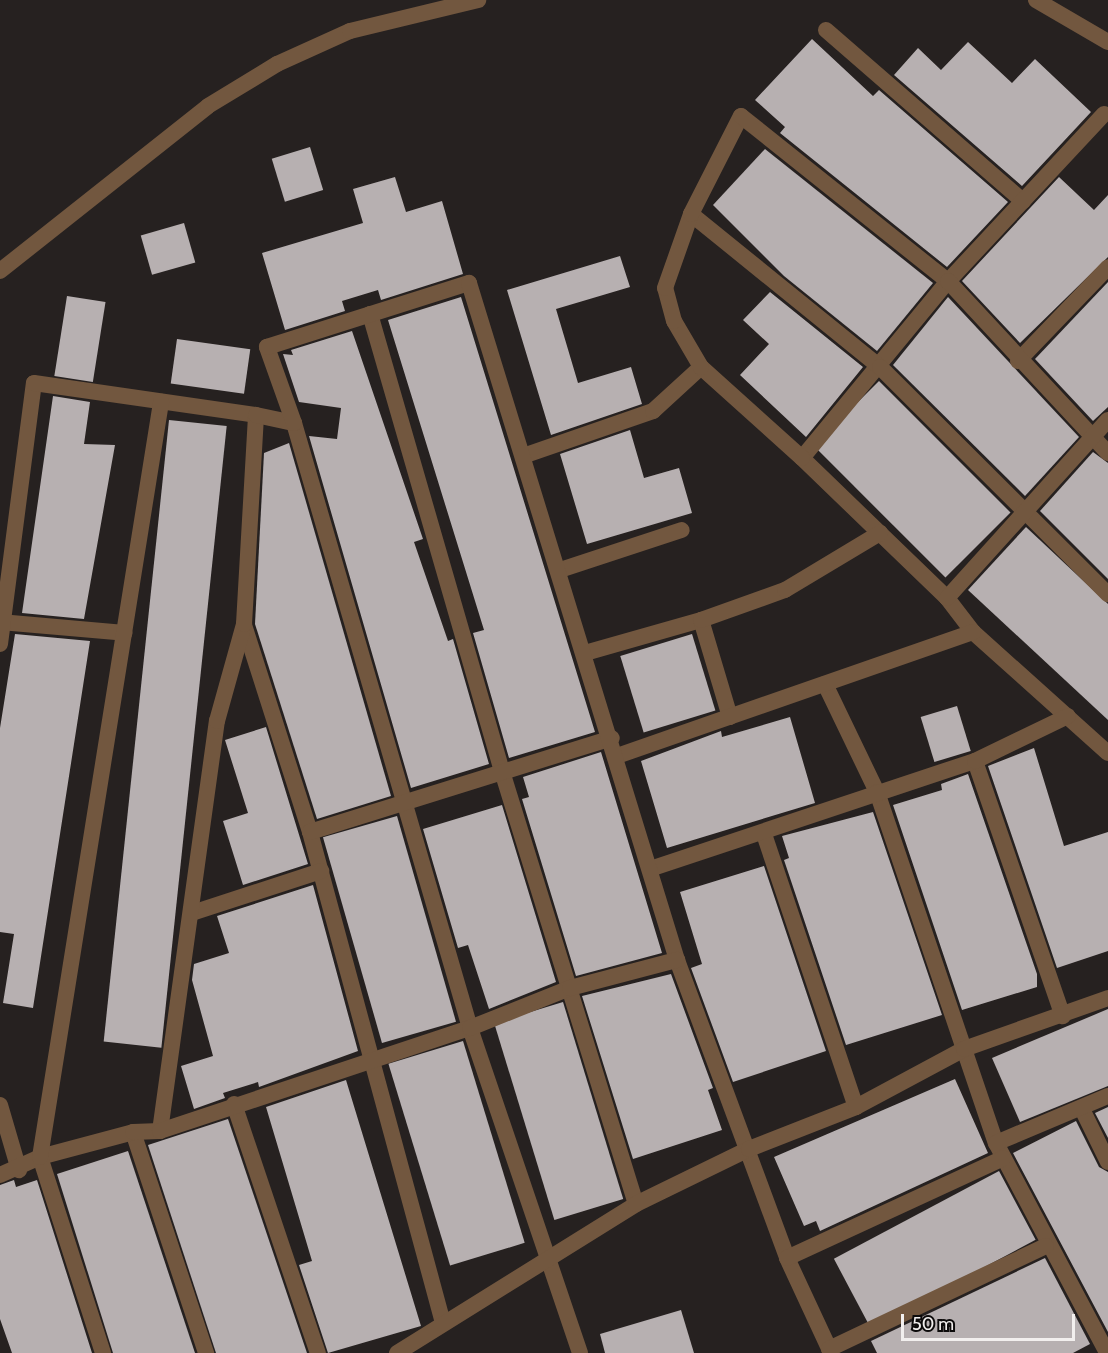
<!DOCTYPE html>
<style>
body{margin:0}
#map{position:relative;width:1108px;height:1353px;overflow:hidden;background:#262120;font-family:Cabin,sans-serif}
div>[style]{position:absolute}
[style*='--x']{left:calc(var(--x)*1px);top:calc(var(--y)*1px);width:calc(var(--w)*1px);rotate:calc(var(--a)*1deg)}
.building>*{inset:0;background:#b7b0b1;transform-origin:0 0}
.minor>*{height:16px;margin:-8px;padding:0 8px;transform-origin:8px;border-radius:8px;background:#72573f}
span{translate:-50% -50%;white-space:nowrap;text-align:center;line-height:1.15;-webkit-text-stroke:6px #0d0b0b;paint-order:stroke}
.scale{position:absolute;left:901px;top:1314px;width:174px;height:27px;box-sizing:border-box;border:3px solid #f2efee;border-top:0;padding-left:8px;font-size:18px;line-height:21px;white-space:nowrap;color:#f2efee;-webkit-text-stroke:4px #0d0b0b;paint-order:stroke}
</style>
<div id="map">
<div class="building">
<div style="clip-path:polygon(812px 39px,873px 96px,879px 90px,1008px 202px,947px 267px,780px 133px,785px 127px,755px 100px)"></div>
<div style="clip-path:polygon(968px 42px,1012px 83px,1035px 59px,1091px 112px,1022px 186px,894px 75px,918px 48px,941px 70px)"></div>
<div style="left:310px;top:147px;width:45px;height:40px;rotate:73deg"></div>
<div style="clip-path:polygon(765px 149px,933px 283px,877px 351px,784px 276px,713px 205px)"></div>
<div style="clip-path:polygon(395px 177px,406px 212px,442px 201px,463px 274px,381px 300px,378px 290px,342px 301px,345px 311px,285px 330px,262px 253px,363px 223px,353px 189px)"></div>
<div style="clip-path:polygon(1059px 177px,1094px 210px,1108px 195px,1108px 257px,1020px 343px,962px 281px)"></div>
<div style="left:184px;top:223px;width:41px;height:45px;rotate:74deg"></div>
<div style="clip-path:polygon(620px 256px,630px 287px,556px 309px,578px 383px,631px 367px,642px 404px,551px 435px,507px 290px)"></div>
<div style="clip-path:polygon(1108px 282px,1108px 407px,1093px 421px,1035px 359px)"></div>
<div style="clip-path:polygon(770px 292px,863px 367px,806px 437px,740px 375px,769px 344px,743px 320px)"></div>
<div style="left:67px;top:296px;width:39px;height:81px;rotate:9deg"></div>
<div style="clip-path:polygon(461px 297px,595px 732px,509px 758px,473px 633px,484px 630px,388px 320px)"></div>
<div style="clip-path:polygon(948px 297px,1079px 437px,1025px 496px,893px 365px)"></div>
<div style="clip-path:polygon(352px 331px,423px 539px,414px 542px,448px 641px,453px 639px,489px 764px,411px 788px,309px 436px,337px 439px,341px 408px,299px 402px,283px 354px,293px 355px,291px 350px)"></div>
<div style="left:177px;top:339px;width:74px;height:45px;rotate:8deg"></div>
<div style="left:879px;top:381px;width:186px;height:92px;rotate:45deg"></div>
<div style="clip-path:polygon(53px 396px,90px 402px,84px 444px,115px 445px,84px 619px,22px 613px)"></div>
<div style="left:169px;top:420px;width:58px;height:625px;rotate:6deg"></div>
<div style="clip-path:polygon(630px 430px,644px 478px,679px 468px,692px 513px,587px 544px,560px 454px)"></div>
<div style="clip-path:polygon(289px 443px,391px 796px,317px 819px,255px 624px,264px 453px)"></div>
<div style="clip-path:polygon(1093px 452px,1108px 463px,1108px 579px,1040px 511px)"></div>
<div style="clip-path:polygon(1026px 527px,1108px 604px,1108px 720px,968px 590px)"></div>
<div style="clip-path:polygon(15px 634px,90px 641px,33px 1008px,3px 1003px,14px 934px,0 932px,0 728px)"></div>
<div style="left:692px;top:634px;width:80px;height:75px;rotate:73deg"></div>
<div style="left:957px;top:706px;width:47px;height:38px;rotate:73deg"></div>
<div style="clip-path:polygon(790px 717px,815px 803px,667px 848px,641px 761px,721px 731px,722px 737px)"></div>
<div style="clip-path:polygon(266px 727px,308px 864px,243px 885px,223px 821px,248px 813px,225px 740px)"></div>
<div style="clip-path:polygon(1034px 748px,1064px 846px,1108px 832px,1108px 951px,1057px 968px,988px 766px)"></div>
<div style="clip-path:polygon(601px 752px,662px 953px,576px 976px,522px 799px,529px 797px,523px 777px)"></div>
<div style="clip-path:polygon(968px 774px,1037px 974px,1037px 987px,962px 1010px,893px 805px,942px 790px,941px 784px)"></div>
<div style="clip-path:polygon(502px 805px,556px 982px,489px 1009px,468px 945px,458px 948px,423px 829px)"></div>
<div style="clip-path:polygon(873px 812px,942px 1015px,846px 1045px,784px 860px,789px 858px,782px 836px)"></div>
<div style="left:397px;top:816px;width:214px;height:77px;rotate:74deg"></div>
<div style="clip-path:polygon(764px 866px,826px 1051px,733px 1082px,691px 968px,702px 964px,680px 892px)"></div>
<div style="clip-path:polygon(313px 885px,358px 1051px,259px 1087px,258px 1082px,223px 1093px,225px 1098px,194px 1109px,181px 1066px,213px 1056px,192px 980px,194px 964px,229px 953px,217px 916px)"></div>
<div style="clip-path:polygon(671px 974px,713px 1088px,708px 1090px,722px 1130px,633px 1159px,582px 996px)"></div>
<div style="left:563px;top:1002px;width:206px;height:72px;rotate:73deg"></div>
<div style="clip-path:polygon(1108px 1009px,1108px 1086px,1020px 1122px,992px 1058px)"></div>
<div style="left:463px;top:1041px;width:211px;height:78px;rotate:73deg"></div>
<div style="clip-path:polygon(955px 1079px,988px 1153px,820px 1231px,816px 1221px,804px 1226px,774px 1157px)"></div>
<div style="clip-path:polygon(346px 1080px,421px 1326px,328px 1353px,299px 1265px,312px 1261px,266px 1107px)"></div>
<div style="clip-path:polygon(1108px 1107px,1108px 1138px,1095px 1113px)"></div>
<div style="clip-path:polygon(228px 1119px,307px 1353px,216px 1353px,148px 1145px)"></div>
<div style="clip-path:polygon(1076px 1121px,1099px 1167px,1108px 1172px,1108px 1332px,1013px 1153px)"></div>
<div style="clip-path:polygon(128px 1151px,195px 1353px,113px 1353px,57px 1174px)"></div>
<div style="left:999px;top:1171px;width:78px;height:187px;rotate:62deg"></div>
<div style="clip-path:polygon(14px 1180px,16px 1187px,37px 1180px,92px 1353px,12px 1353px,0 1319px,0 1185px)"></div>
<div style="clip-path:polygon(1045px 1258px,1090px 1344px,1073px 1353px,877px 1353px,871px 1341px)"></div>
<div style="clip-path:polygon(681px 1310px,694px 1353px,605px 1353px,600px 1334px)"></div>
</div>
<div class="minor">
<div style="--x:1036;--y:0;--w:83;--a:30.3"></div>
<div style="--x:826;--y:30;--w:261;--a:41"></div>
<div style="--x:1104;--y:114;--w:229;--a:133"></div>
<div style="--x:948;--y:281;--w:229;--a:129.5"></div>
<div style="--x:802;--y:458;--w:202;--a:44"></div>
<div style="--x:947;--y:598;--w:43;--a:52.6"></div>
<div style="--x:973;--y:632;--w:181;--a:41.9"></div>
<div style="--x:691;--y:214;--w:243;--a:39"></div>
<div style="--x:880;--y:367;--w:322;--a:44.9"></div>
<div style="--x:0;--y:271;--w:265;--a:-38.4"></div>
<div style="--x:208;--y:106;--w:81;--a:-31.3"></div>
<div style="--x:277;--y:64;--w:80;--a:-24.3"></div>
<div style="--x:350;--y:31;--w:132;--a:-13.6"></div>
<div style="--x:370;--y:314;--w:473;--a:73.9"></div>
<div style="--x:501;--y:768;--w:456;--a:72.8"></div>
<div style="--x:1018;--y:361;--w:130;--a:-46.2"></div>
<div style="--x:294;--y:423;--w:630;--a:73.78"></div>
<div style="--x:470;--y:1028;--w:343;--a:71.3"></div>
<div style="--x:523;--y:456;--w:138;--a:-19.1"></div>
<div style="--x:653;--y:411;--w:65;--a:-42.5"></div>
<div style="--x:802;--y:458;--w:136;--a:-138"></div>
<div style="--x:701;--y:367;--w:53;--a:-120.4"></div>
<div style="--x:674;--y:321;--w:34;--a:-105"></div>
<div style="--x:665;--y:288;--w:78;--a:-70.6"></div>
<div style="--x:691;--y:214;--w:110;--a:-63"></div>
<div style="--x:741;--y:116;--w:265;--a:38.6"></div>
<div style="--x:948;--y:281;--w:235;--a:47.1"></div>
<div style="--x:560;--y:570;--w:128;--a:-18.2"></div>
<div style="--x:947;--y:598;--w:240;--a:-47.9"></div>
<div style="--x:0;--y:622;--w:125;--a:5"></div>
<div style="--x:244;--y:625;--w:217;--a:72.3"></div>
<div style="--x:310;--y:832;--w:509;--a:74.84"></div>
<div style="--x:0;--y:644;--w:263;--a:-82.6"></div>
<div style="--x:34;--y:383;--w:224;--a:8.2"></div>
<div style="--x:585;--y:653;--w:121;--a:-15.9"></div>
<div style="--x:825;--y:684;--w:120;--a:64.3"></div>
<div style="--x:877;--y:792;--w:371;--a:71.3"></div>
<div style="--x:996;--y:1143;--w:238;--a:62.1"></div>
<div style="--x:730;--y:717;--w:101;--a:-106.6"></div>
<div style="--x:701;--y:620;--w:89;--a:-19.7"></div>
<div style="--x:785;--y:590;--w:111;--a:-31"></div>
<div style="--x:617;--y:756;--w:377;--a:-19.2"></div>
<div style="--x:975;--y:761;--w:270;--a:71"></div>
<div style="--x:310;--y:832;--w:316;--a:-17.3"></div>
<div style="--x:764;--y:834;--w:288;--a:71.4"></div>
<div style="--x:653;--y:868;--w:339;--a:-18.4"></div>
<div style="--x:975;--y:761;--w:103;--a:-25.8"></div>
<div style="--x:192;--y:913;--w:136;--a:-18"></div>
<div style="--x:234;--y:1104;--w:263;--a:71.4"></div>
<div style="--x:0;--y:1105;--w:68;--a:73.7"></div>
<div style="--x:1082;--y:1109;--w:59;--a:63.9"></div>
<div style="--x:160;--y:1131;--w:414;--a:-82.1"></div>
<div style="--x:217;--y:721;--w:101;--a:-74.4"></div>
<div style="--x:244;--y:624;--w:209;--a:-86.7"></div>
<div style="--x:256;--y:415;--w:39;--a:12"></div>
<div style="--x:294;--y:423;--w:81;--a:-109.6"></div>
<div style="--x:267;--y:347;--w:212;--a:-17.6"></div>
<div style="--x:469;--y:283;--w:708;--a:72.92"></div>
<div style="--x:677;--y:960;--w:318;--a:69.7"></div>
<div style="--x:787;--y:1258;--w:105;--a:65.1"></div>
<div style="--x:133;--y:1132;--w:233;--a:71.7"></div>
<div style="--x:996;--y:1143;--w:121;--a:-22.8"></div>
<div style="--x:0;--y:1175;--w:44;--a:-24.2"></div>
<div style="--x:40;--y:1157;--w:96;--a:-15"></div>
<div style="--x:133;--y:1132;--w:27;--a:-2"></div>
<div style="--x:160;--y:1131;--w:327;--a:-18.4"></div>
<div style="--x:470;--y:1028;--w:108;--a:-21.8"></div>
<div style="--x:570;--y:988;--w:111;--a:-14.7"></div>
<div style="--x:787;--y:1258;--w:238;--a:-24.8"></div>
<div style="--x:829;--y:1349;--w:240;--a:-25.4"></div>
<div style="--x:103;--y:1353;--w:206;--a:-107.8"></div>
<div style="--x:40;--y:1157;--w:765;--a:-80.89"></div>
<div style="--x:397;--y:1353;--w:282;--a:-31.9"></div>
<div style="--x:636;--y:1204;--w:126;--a:-26"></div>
<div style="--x:749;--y:1149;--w:115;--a:-21.4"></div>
<div style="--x:856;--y:1107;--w:123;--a:-28.2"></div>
<div style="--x:964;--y:1049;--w:153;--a:-19.5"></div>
</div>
<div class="scale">50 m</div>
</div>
